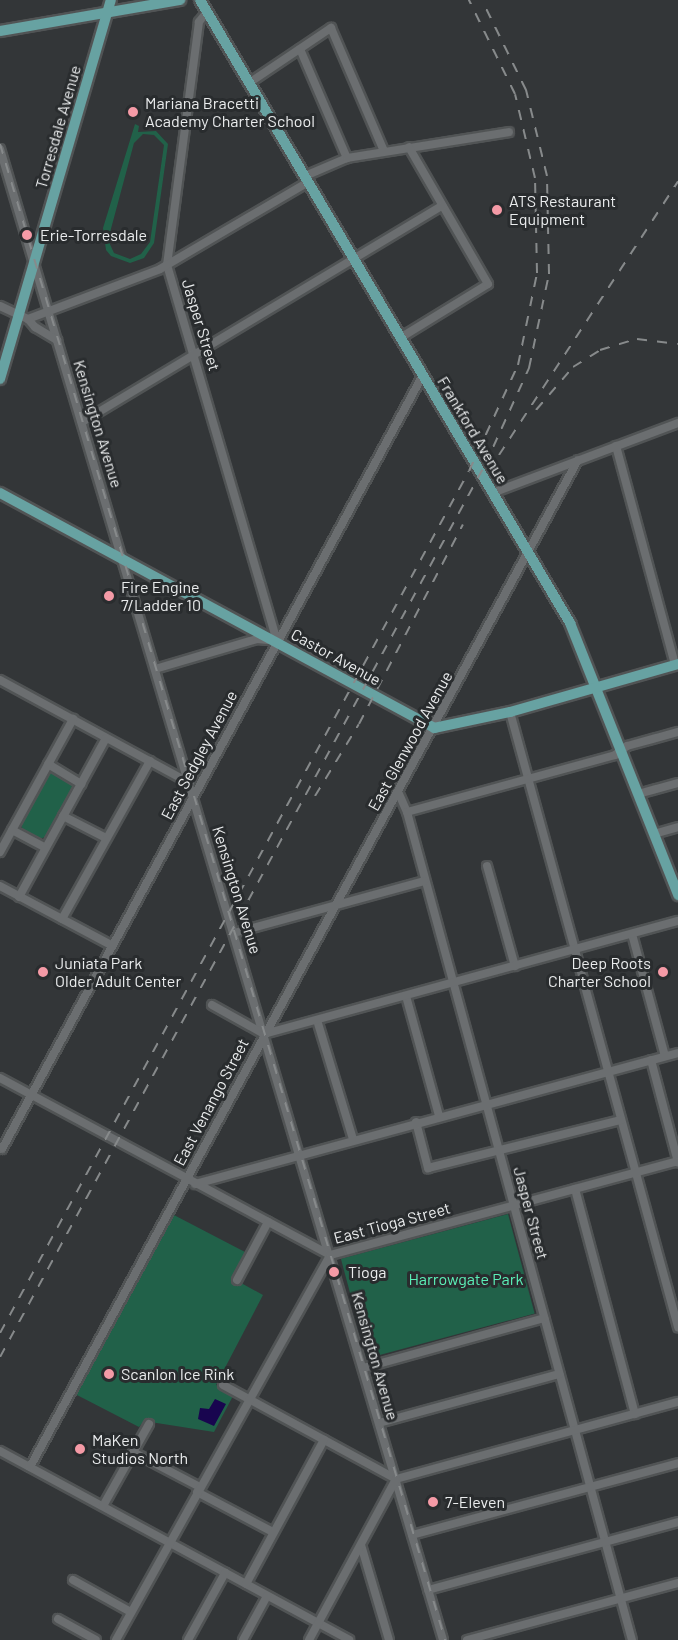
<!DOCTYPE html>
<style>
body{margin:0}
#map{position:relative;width:678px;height:1640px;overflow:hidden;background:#333638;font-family:Barlow,sans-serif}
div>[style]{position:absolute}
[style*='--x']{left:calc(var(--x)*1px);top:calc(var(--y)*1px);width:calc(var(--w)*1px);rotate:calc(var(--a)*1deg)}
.green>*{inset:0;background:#216149;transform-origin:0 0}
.water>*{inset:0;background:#18054f}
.roads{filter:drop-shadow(2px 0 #515455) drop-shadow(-2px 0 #515455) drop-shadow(0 2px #515455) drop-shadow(0 -2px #515455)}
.minor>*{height:8px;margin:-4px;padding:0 4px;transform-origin:4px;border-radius:4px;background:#6b6e70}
.major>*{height:10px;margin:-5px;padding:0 5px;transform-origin:5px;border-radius:5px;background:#67a2a2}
.rail>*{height:2px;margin-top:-1px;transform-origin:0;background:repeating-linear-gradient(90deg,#878a8b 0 10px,transparent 0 20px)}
.dots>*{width:16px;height:16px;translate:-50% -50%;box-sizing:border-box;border:3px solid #292c2e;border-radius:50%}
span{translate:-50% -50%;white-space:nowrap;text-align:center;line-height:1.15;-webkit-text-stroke:6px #292c2e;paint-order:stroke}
.poi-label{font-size:16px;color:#eaeced}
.left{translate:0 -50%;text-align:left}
.right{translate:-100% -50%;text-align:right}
.street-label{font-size:16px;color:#eaeced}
.park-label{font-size:16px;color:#5befb7}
</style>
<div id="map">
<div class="green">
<div style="clip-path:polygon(evenodd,135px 124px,139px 126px,138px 132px,156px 131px,168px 144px,154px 243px,144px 258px,130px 263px,111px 256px,106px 250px,103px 228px,135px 124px,143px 134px,154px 135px,164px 145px,150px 242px,141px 254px,130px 259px,114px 253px,108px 240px,134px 143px,143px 134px)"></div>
<div style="clip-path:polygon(57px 773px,72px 783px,73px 792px,48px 836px,37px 840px,23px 832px,20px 820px,46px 774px)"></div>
<div style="clip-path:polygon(172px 1214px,245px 1252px,232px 1278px,263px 1295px,216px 1385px,233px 1396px,214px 1432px,144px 1421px,139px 1427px,75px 1394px)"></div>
<div style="left:508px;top:1214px;width:103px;height:173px;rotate:75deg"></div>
</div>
<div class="water">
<div style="clip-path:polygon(215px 1399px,226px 1404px,214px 1426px,198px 1419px,200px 1408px,209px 1409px)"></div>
</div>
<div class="roads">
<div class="minor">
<div style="--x:207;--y:12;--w:13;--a:129"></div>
<div style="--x:199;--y:22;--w:245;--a:97.5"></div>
<div style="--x:167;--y:265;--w:393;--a:73.7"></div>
<div style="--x:300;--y:49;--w:119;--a:66.7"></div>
<div style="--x:249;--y:83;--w:99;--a:-33.9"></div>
<div style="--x:331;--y:28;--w:134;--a:66.7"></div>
<div style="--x:0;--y:149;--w:1555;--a:73.45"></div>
<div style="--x:305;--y:176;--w:46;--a:-23.2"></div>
<div style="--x:347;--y:158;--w:164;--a:-9.1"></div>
<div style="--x:0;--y:306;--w:31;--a:25"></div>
<div style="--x:28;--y:319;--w:141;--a:-20.7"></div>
<div style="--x:160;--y:269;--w:172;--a:-30.4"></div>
<div style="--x:28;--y:319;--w:11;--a:49"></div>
<div style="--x:35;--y:327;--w:26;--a:31"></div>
<div style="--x:400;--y:338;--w:103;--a:-31.5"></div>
<div style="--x:488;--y:284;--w:158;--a:-120"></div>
<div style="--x:82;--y:422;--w:420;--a:-31"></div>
<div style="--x:616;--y:446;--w:226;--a:74.9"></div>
<div style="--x:492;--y:493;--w:199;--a:-20.6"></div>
<div style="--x:155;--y:669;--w:106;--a:-16.4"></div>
<div style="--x:257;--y:639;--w:11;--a:5"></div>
<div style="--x:0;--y:680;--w:216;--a:28.5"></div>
<div style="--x:510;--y:712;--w:638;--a:74.72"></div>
<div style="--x:48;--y:764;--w:39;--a:31"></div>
<div style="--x:399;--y:794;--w:20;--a:66"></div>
<div style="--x:407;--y:812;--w:858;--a:74.8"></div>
<div style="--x:638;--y:794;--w:41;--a:-15.4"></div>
<div style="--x:407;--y:812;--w:216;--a:-15.3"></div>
<div style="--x:615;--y:755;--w:15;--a:-37"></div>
<div style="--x:627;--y:746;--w:53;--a:-15.4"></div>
<div style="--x:63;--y:816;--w:48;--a:27.1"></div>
<div style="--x:12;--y:830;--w:38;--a:28"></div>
<div style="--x:654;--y:834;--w:25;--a:-16"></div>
<div style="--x:0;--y:852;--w:152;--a:-61.2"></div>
<div style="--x:487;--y:866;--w:104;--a:74.4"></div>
<div style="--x:0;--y:886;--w:126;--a:28"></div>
<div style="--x:19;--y:897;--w:181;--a:-61.3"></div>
<div style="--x:62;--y:919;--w:181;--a:-60.9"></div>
<div style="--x:234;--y:933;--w:197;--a:-15.3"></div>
<div style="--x:632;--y:934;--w:126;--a:74.9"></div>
<div style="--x:406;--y:996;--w:124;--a:74.6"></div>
<div style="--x:212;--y:1005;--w:60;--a:29.1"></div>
<div style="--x:317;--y:1020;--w:124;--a:73.2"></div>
<div style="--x:264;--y:1034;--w:429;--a:-15.3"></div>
<div style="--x:651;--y:1060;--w:106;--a:75.2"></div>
<div style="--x:0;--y:1078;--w:374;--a:28.2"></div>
<div style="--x:416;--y:1122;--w:48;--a:75.4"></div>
<div style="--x:428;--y:1168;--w:199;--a:-14"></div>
<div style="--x:2;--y:1149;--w:881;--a:-61.46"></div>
<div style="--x:195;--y:1184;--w:500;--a:-15.17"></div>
<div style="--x:575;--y:1189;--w:233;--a:75.1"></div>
<div style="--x:237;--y:1280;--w:66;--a:-61.9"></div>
<div style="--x:363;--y:1368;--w:188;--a:-15.4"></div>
<div style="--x:223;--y:1385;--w:197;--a:28.5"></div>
<div style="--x:379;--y:1423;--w:187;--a:-15.2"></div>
<div style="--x:0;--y:1451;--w:397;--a:28.4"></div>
<div style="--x:133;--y:1452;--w:76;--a:27.6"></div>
<div style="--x:30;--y:1467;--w:1146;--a:-61.45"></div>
<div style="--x:396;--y:1479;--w:292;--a:-15.3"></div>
<div style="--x:197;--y:1492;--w:86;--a:27.8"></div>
<div style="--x:103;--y:1506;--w:94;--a:-60.7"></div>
<div style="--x:412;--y:1535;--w:276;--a:-15.1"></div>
<div style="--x:361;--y:1545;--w:99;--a:73.6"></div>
<div style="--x:73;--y:1580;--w:66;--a:28.9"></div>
<div style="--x:246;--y:1584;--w:164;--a:-61.6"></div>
<div style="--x:428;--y:1590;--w:259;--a:-15.2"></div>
<div style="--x:58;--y:1619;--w:43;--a:28.9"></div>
<div style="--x:116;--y:1640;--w:440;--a:-60.9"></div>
<div style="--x:330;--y:1255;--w:360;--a:-15.1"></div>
<div style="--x:188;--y:1640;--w:77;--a:-61.1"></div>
<div style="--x:243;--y:1640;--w:50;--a:-61.4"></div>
<div style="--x:309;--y:1640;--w:183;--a:-61.6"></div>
<div style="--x:467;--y:1640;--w:219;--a:-15.1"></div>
</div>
<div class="major">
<div style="--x:200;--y:0;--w:725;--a:59.29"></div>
<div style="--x:570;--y:623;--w:293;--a:68.3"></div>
<div style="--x:0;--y:31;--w:183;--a:-9.8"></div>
<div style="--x:0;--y:379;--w:395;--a:-73.7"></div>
<div style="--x:0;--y:493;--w:494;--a:28.4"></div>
<div style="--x:434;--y:728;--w:78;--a:-11.9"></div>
<div style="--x:510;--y:712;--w:175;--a:-15.9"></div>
</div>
</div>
<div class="rail">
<div style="--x:0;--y:144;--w:1561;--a:73.43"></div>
<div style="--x:536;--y:410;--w:57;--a:-49.3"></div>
<div style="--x:573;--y:367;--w:32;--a:-32"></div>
<div style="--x:600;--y:350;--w:39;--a:-17"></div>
<div style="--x:637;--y:339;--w:41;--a:7"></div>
<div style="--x:499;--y:455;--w:327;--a:-56.8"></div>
<div style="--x:315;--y:796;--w:84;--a:-58.6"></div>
<div style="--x:359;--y:724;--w:225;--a:-62.5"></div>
<div style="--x:0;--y:1333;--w:981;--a:-61.45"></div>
<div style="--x:469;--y:471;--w:117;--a:-65.2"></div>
<div style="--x:518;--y:365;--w:94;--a:-78.3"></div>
<div style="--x:537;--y:273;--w:95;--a:-91.2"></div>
<div style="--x:535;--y:178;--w:86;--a:-103.4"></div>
<div style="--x:515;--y:94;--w:105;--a:-116.1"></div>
<div style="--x:0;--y:1357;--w:1015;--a:-61.47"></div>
<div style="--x:485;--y:465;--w:107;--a:-65.6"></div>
<div style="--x:529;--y:368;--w:96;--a:-78"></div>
<div style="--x:549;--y:274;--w:98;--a:-91.2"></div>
<div style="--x:547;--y:176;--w:89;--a:-103.7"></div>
<div style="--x:526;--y:90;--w:100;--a:-116.1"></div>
</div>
<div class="dots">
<div style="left:133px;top:112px;background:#f49aa6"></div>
<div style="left:497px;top:210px;background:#f49aa6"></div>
<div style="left:27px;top:235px;background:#f49aa6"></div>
<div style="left:109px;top:596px;background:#f49aa6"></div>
<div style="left:43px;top:972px;background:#f49aa6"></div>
<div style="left:663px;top:972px;background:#f49aa6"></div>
<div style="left:334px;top:1272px;background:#f49aa6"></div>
<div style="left:109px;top:1374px;background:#f49aa6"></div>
<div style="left:80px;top:1449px;background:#f49aa6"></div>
<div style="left:433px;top:1502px;background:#f49aa6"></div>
</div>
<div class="poi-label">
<span class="left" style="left:145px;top:112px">Mariana Bracetti<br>Academy Charter School</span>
<span class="left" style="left:509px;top:210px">ATS Restaurant<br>Equipment</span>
<span class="left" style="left:40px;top:235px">Erie-Torresdale</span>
<span class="left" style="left:121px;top:596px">Fire Engine<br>7/Ladder 10</span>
<span class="left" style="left:55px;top:972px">Juniata Park<br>Older Adult Center</span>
<span class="right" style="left:651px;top:972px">Deep Roots<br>Charter School</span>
<span class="left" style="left:348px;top:1272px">Tioga</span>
<span class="left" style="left:121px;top:1374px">Scanlon Ice Rink</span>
<span class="left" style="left:92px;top:1449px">MaKen<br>Studios North</span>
<span class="left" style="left:445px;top:1502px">7-Eleven</span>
</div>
<div class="street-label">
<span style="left:58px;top:127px;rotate:-74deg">Torresdale Avenue</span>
<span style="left:201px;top:325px;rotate:73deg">Jasper Street</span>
<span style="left:98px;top:424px;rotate:73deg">Kensington Avenue</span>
<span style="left:473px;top:430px;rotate:59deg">Frankford Avenue</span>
<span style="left:336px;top:657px;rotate:29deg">Castor Avenue</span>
<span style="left:410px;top:741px;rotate:-61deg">East Glenwood Avenue</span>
<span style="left:199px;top:755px;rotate:-62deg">East Sedgley Avenue</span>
<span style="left:237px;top:890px;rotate:73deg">Kensington Avenue</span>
<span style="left:211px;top:1102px;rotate:-62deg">East Venango Street</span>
<span style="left:531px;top:1213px;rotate:75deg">Jasper Street</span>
<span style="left:392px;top:1223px;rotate:-15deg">East Tioga Street</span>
<span style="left:375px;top:1356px;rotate:74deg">Kensington Avenue</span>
</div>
<div class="park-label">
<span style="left:466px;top:1279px">Harrowgate Park</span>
</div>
</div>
